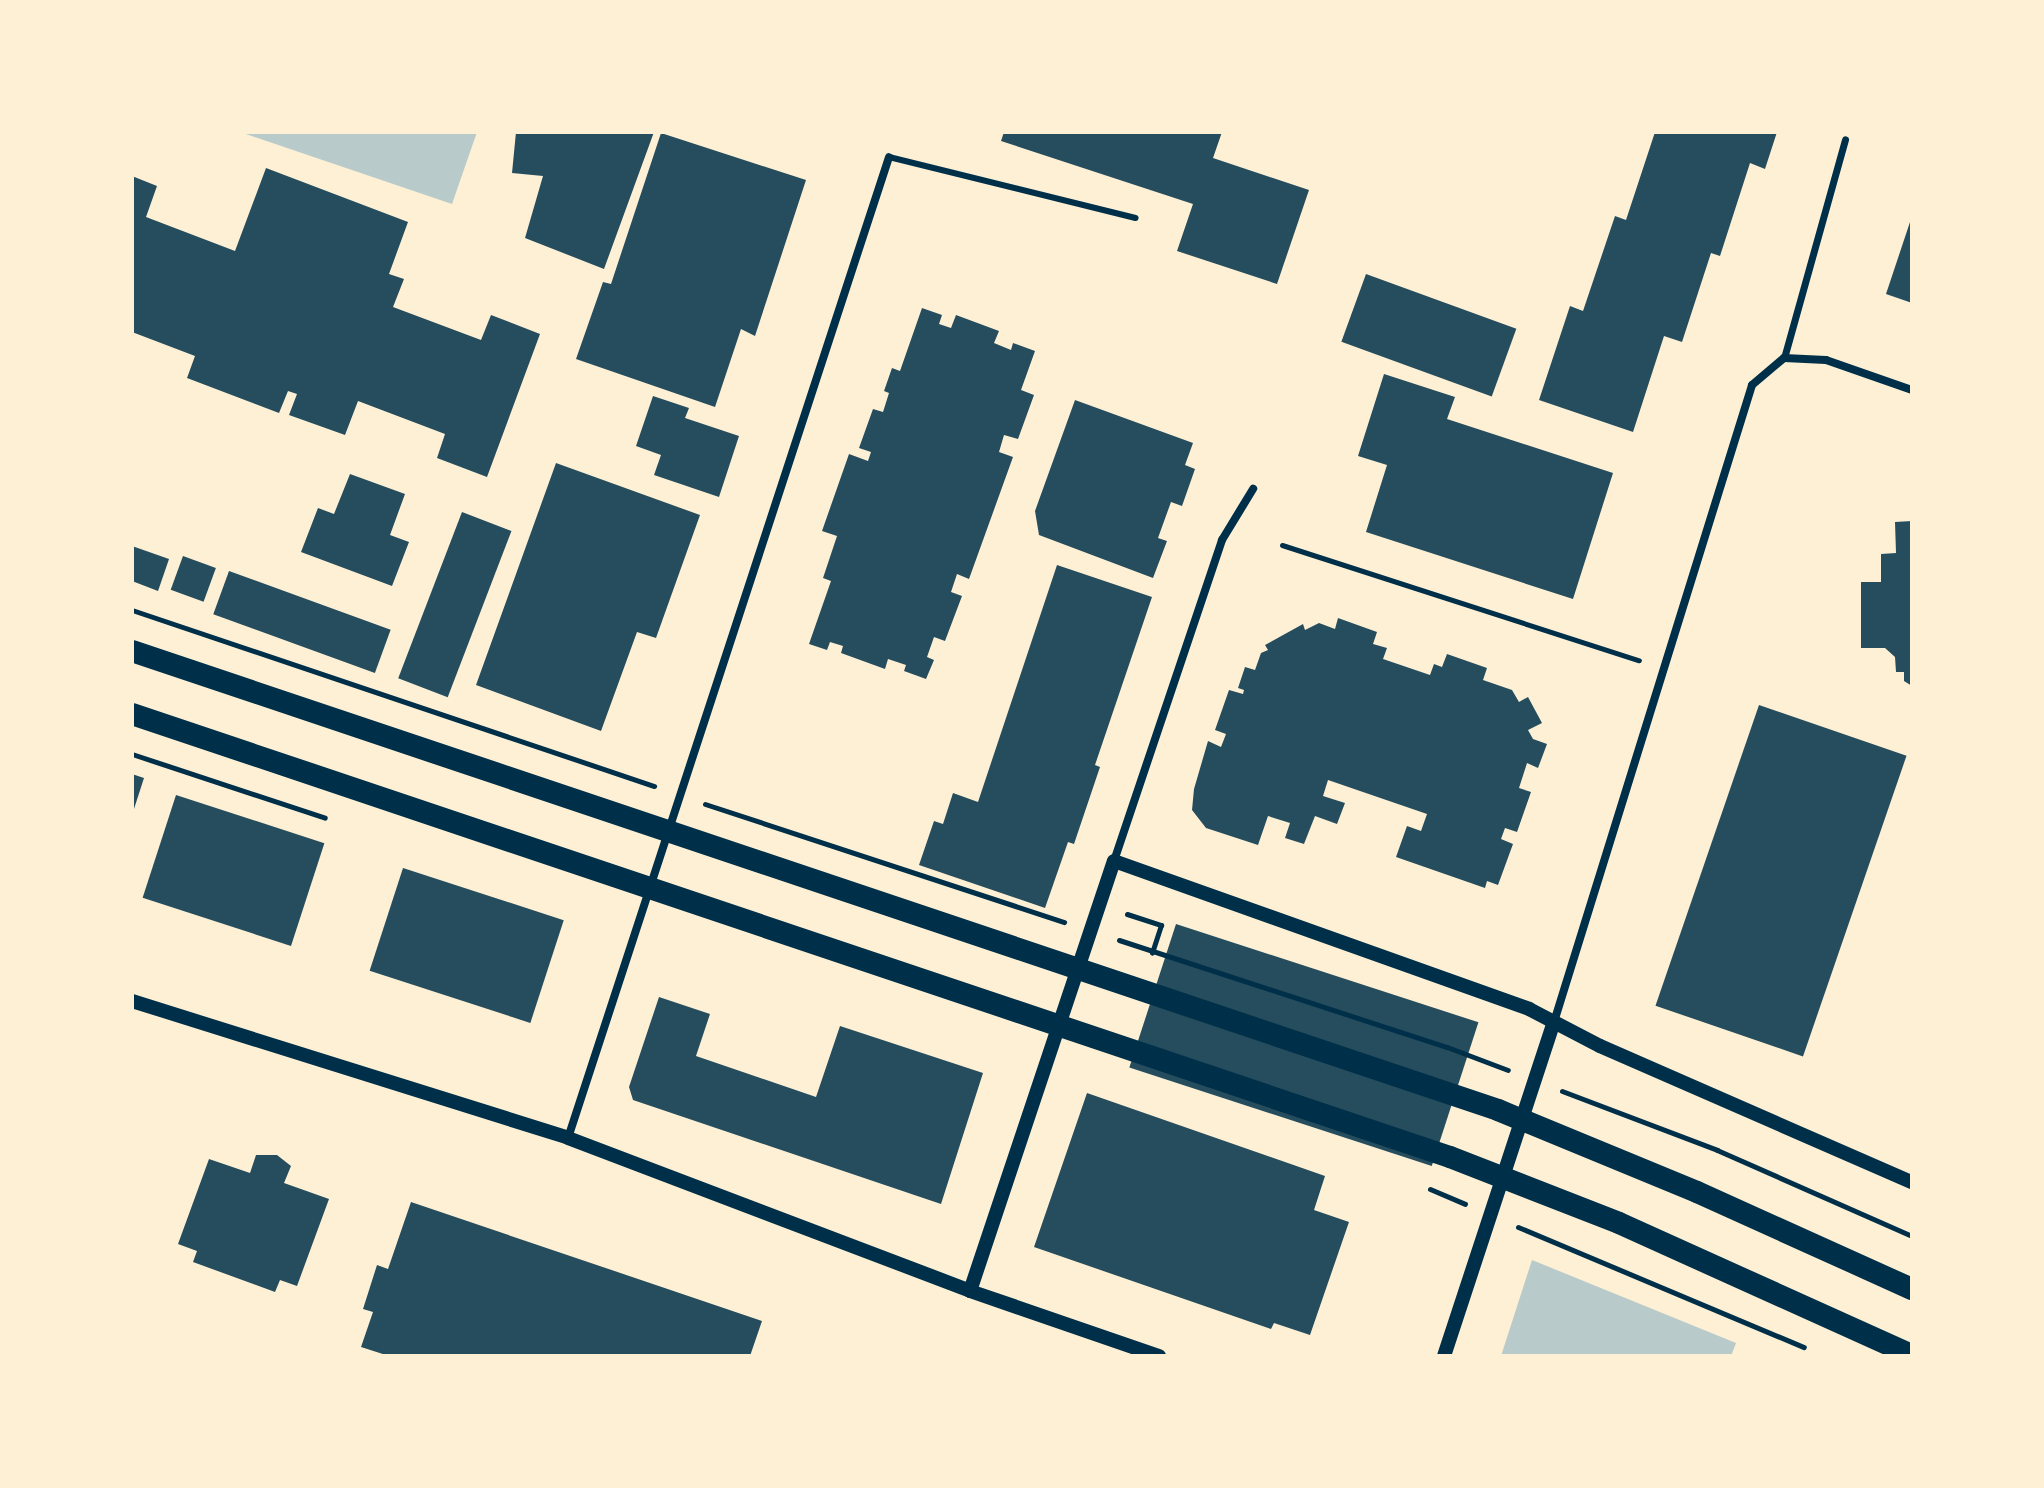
<!DOCTYPE html>
<style>
body{margin:0}
#map{position:relative;width:2044px;height:1488px;overflow:hidden;background:#fdf0d5;font-family:Overpass,sans-serif}
div>[style]{position:absolute}
[style*='--x']{left:calc(var(--x)*1px);top:calc(var(--y)*1px);width:calc(var(--w)*1px);rotate:calc(var(--a)*1deg)}
.green>*{inset:0;background:#b9caca}
.building>*{inset:0;background:#264d5e;transform-origin:0 0}
.path>*{height:5px;margin:-2.5px;padding:0 2.5px;transform-origin:2.5px;border-radius:2.5px;background:#003049}
.service>*{height:6px;margin:-3px;padding:0 3px;transform-origin:3px;border-radius:3px;background:#003049}
.pedestrian>*{height:7px;margin:-3.5px;padding:0 3.5px;transform-origin:3.5px;border-radius:3.5px;background:#003049}
.minor>*{height:8px;margin:-4px;padding:0 4px;transform-origin:4px;border-radius:4px;background:#003049}
.tertiary>*{height:14px;margin:-7px;padding:0 7px;transform-origin:7px;border-radius:7px;background:#003049}
.trunk>*{height:22px;margin:-11px;padding:0 11px;transform-origin:11px;border-radius:11px;background:#003049}
span{translate:-50% -50%;white-space:nowrap;text-align:center;line-height:1.15;-webkit-text-stroke:8px #fdf0d5;paint-order:stroke}
.frame{position:absolute;inset:0;border:134px solid #fdf0d5;pointer-events:none}
</style>
<div id="map">
<div class="green">
<div style="clip-path:polygon(240px 132px,477px 132px,452px 204px)"></div>
<div style="clip-path:polygon(1532px 1260px,1736px 1343px,1731px 1356px,1501px 1356px)"></div>
</div>
<div class="building">
<div style="clip-path:polygon(516px 132px,654px 132px,604px 269px,525px 238px,543px 176px,512px 173px)"></div>
<div style="clip-path:polygon(1004px 132px,1222px 132px,1213px 158px,1309px 190px,1277px 284px,1177px 251px,1193px 204px,1001px 141px)"></div>
<div style="clip-path:polygon(1655px 132px,1777px 132px,1765px 169px,1750px 163px,1720px 256px,1711px 253px,1682px 342px,1664px 336px,1633px 432px,1539px 400px,1570px 306px,1583px 311px,1615px 216px,1626px 220px)"></div>
<div style="clip-path:polygon(661px 133px,806px 180px,755px 336px,741px 329px,715px 407px,576px 359px,603px 282px,611px 284px)"></div>
<div style="clip-path:polygon(266px 168px,408px 222px,389px 274px,404px 279px,393px 307px,481px 340px,491px 315px,540px 334px,487px 477px,437px 458px,445px 434px,358px 401px,345px 435px,289px 415px,297px 394px,288px 391px,279px 413px,187px 378px,195px 356px,132px 332px,132px 176px,157px 186px,146px 217px,235px 251px)"></div>
<div style="clip-path:polygon(1911px 219px,1912px 219px,1912px 303px,1886px 294px)"></div>
<div style="left:1366px;top:274px;width:160px;height:72px;rotate:20deg"></div>
<div style="clip-path:polygon(922px 308px,942px 315px,939px 324px,951px 328px,956px 315px,999px 331px,994px 343px,1011px 350px,1013px 343px,1035px 351px,1021px 390px,1034px 395px,1018px 439px,1004px 435px,999px 452px,1013px 457px,969px 579px,957px 574px,951px 592px,962px 596px,945px 641px,934px 637px,927px 657px,934px 660px,926px 679px,904px 671px,906px 665px,888px 659px,885px 669px,841px 653px,843px 646px,830px 642px,827px 650px,809px 644px,831px 581px,823px 578px,837px 536px,822px 531px,849px 454px,868px 461px,871px 452px,859px 448px,873px 409px,883px 412px,889px 393px,884px 391px,892px 368px,900px 371px)"></div>
<div style="clip-path:polygon(1384px 374px,1455px 397px,1447px 419px,1613px 473px,1573px 599px,1366px 532px,1387px 465px,1358px 456px)"></div>
<div style="clip-path:polygon(653px 396px,689px 408px,685px 418px,739px 436px,719px 497px,654px 475px,661px 455px,636px 446px)"></div>
<div style="clip-path:polygon(1075px 400px,1193px 443px,1185px 465px,1195px 469px,1182px 506px,1171px 502px,1158px 538px,1167px 541px,1153px 578px,1039px 535px,1035px 511px)"></div>
<div style="clip-path:polygon(556px 463px,700px 515px,656px 638px,637px 632px,601px 731px,476px 685px)"></div>
<div style="clip-path:polygon(350px 474px,405px 494px,390px 535px,409px 542px,392px 586px,301px 552px,318px 508px,334px 514px)"></div>
<div style="left:462px;top:512px;width:53px;height:178px;rotate:21deg"></div>
<div style="clip-path:polygon(1912px 521px,1912px 686px,1904px 681px,1904px 672px,1896px 672px,1895px 657px,1885px 648px,1861px 648px,1861px 582px,1881px 582px,1881px 554px,1896px 553px,1895px 522px)"></div>
<div style="clip-path:polygon(132px 546px,169px 559px,158px 591px,132px 581px)"></div>
<div style="left:183px;top:556px;width:35px;height:36px;rotate:20deg"></div>
<div style="clip-path:polygon(1057px 565px,1152px 597px,1095px 765px,1100px 767px,1074px 844px,1068px 842px,1045px 908px,919px 865px,934px 821px,943px 824px,953px 793px,978px 802px)"></div>
<div style="left:229px;top:571px;width:172px;height:46px;rotate:20deg"></div>
<div style="clip-path:polygon(1338px 618px,1377px 632px,1373px 644px,1387px 648px,1383px 659px,1430px 675px,1434px 664px,1442px 667px,1447px 654px,1487px 668px,1483px 680px,1512px 690px,1519px 702px,1528px 697px,1542px 723px,1528px 730px,1533px 739px,1547px 744px,1538px 768px,1527px 763px,1519px 788px,1531px 792px,1517px 832px,1505px 828px,1501px 839px,1513px 844px,1498px 885px,1487px 881px,1485px 888px,1396px 857px,1407px 826px,1421px 831px,1427px 814px,1328px 780px,1323px 796px,1345px 803px,1337px 824px,1315px 816px,1304px 844px,1285px 838px,1290px 823px,1268px 816px,1258px 845px,1206px 828px,1192px 810px,1194px 789px,1208px 741px,1221px 747px,1226px 734px,1215px 730px,1229px 690px,1243px 694px,1244px 690px,1238px 688px,1245px 667px,1255px 670px,1261px 653px,1268px 650px,1265px 645px,1303px 624px,1305px 630px,1319px 623px,1335px 629px)"></div>
<div style="left:1759px;top:705px;width:156px;height:318px;rotate:19deg"></div>
<div style="clip-path:polygon(132px 774px,144px 778px,133px 812px,132px 812px)"></div>
<div style="left:176px;top:795px;width:156px;height:108px;rotate:18deg"></div>
<div style="left:403px;top:868px;width:169px;height:108px;rotate:18deg"></div>
<div style="left:1176px;top:924px;width:318px;height:151px;rotate:18deg"></div>
<div style="clip-path:polygon(659px 997px,710px 1014px,696px 1056px,816px 1097px,840px 1026px,983px 1073px,941px 1204px,633px 1100px,629px 1087px)"></div>
<div style="clip-path:polygon(1087px 1093px,1325px 1176px,1314px 1210px,1349px 1222px,1310px 1335px,1274px 1323px,1271px 1329px,1034px 1247px)"></div>
<div style="clip-path:polygon(256px 1155px,277px 1155px,291px 1166px,284px 1183px,329px 1199px,297px 1286px,280px 1280px,275px 1292px,193px 1262px,197px 1251px,178px 1244px,209px 1159px,250px 1173px)"></div>
<div style="clip-path:polygon(411px 1202px,762px 1321px,750px 1356px,389px 1356px,361px 1347px,373px 1312px,363px 1309px,377px 1265px,388px 1269px)"></div>
</div>
<div class="path">
<div style="--x:1282;--y:545;--w:375;--a:17.9"></div>
<div style="--x:132;--y:610;--w:551;--a:18.63"></div>
<div style="--x:132;--y:754;--w:203;--a:18.3"></div>
<div style="--x:705;--y:804;--w:378;--a:18.2"></div>
<div style="--x:1127;--y:914;--w:36;--a:18"></div>
<div style="--x:1161;--y:925;--w:29;--a:108"></div>
<div style="--x:1119;--y:940;--w:345;--a:18.1"></div>
<div style="--x:1447;--y:1047;--w:65;--a:20.7"></div>
<div style="--x:1562;--y:1091;--w:166;--a:20.8"></div>
<div style="--x:1717;--y:1150;--w:213;--a:23.8"></div>
<div style="--x:1430;--y:1189;--w:38;--a:23"></div>
<div style="--x:1518;--y:1227;--w:310;--a:22.8"></div>
</div>
<div class="service">
<div style="--x:889;--y:157;--w:254;--a:13.9"></div>
</div>
<div class="pedestrian">
<div style="--x:1784;--y:358;--w:227;--a:-74.4"></div>
</div>
<div class="minor">
<div style="--x:1114;--y:861;--w:339;--a:-71.4"></div>
<div style="--x:1222;--y:540;--w:60;--a:-58.7"></div>
<div style="--x:1554;--y:1022;--w:667;--a:-72.73"></div>
<div style="--x:1752;--y:385;--w:42;--a:-40.2"></div>
<div style="--x:1784;--y:358;--w:42;--a:2.7"></div>
<div style="--x:1826;--y:360;--w:91;--a:19.2"></div>
<div style="--x:568;--y:1138;--w:1032;--a:-71.88"></div>
</div>
<div class="tertiary">
<div style="--x:132;--y:1001;--w:457;--a:17.4"></div>
<div style="--x:568;--y:1138;--w:430;--a:20.8"></div>
<div style="--x:970;--y:1291;--w:200;--a:19"></div>
<div style="--x:970;--y:1291;--w:453;--a:-71.5"></div>
<div style="--x:1114;--y:861;--w:441;--a:19.6"></div>
<div style="--x:1529;--y:1009;--w:80;--a:27.5"></div>
<div style="--x:1600;--y:1046;--w:340;--a:23.6"></div>
<div style="--x:1444;--y:1356;--w:352;--a:-71.8"></div>
</div>
<div class="trunk">
<div style="--x:132;--y:651;--w:1441;--a:18.57"></div>
<div style="--x:1498;--y:1110;--w:215;--a:22.4"></div>
<div style="--x:1697;--y:1192;--w:236;--a:24.3"></div>
<div style="--x:132;--y:714;--w:1390;--a:18.58"></div>
<div style="--x:1450;--y:1157;--w:181;--a:21.3"></div>
<div style="--x:1619;--y:1223;--w:321;--a:24.3"></div>
</div>
<div class="frame"></div>
</div>
